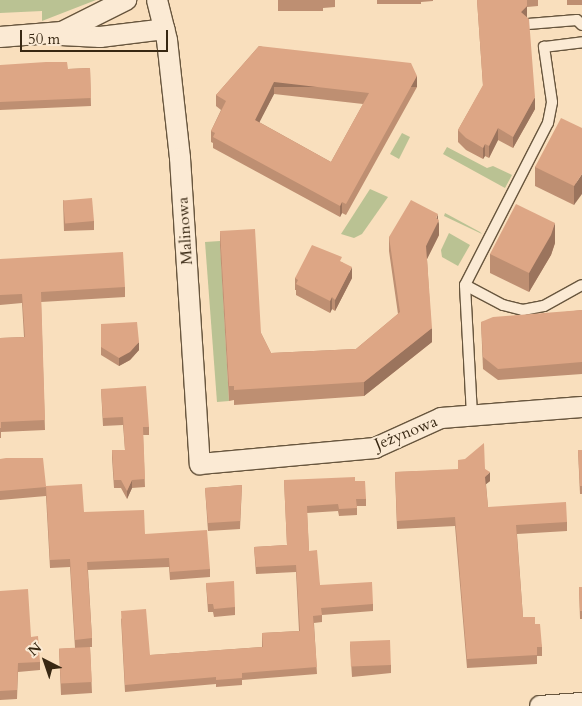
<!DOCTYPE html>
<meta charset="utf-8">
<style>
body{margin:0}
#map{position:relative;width:582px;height:706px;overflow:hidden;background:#f9dfbd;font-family:Cardo,serif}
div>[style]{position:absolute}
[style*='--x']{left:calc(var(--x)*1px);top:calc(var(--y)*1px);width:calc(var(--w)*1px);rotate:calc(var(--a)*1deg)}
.green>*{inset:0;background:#bac293}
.roads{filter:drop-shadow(1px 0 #68563e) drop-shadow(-1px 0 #68563e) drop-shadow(0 1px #68563e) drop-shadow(0 -1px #68563e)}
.lane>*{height:10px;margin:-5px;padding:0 5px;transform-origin:5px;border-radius:5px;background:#fbead4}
.street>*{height:20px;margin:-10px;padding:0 10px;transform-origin:10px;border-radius:10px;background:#fbead4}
.wall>*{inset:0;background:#be8f72;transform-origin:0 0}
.shaded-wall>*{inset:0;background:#9b745d;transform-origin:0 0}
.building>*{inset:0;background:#dda685;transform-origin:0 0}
span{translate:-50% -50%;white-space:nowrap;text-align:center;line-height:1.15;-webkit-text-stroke:4px #fbead4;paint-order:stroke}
.street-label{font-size:16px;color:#382813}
.north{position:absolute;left:20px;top:636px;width:50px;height:50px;-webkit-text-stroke:4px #fbead4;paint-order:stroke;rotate:319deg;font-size:14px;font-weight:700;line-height:20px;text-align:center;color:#382813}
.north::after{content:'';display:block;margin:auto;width:18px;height:22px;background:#382813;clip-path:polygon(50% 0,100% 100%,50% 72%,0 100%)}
.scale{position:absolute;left:20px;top:30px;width:148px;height:22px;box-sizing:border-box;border:2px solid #382813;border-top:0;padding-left:6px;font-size:15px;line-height:18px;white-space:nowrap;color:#382813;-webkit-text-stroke:4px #fbead4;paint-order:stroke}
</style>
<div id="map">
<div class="green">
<div style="clip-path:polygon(0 0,96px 0,42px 21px,42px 11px,0 13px)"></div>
<div style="clip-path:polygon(402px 133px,410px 137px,399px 159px,390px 154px)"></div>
<div style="clip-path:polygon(447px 147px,487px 168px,493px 166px,512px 175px,505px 188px,443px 154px)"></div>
<div style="clip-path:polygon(370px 189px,388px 197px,362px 234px,354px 238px,341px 234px)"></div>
<div style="clip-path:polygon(445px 213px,480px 232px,482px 234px,444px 216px)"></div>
<div style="clip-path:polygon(449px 233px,470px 245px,458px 266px,442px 257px,441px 250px)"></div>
<div style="clip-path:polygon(220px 241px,229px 401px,217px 402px,205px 242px)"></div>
</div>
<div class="roads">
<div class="lane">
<div style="--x:528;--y:24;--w:49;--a:-4.7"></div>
<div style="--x:577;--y:20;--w:7;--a:45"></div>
<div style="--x:465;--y:285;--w:43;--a:27.8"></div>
<div style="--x:503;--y:305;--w:21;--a:14"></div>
<div style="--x:523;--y:310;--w:21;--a:-11"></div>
<div style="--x:544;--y:306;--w:43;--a:-28.9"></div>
<div style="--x:472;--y:415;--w:130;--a:-93.1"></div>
<div style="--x:465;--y:285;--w:182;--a:-62.9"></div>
<div style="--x:548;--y:123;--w:21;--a:-79"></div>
<div style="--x:552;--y:102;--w:56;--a:-98.3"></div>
<div style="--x:544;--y:47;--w:38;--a:-7"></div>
</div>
<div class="street">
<div style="--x:157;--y:0;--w:41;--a:76"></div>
<div style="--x:167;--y:40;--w:119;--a:83.7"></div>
<div style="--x:180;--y:158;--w:307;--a:86.3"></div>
<div style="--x:200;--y:464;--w:176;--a:-5.2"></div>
<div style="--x:375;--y:448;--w:72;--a:-24.4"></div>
<div style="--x:441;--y:418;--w:141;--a:-4.5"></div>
<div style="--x:61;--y:35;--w:39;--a:3"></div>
<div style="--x:100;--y:37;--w:65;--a:-7"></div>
<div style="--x:0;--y:37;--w:62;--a:-4.6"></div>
<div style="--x:62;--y:32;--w:72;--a:-26.6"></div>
<div style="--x:540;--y:706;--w:42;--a:-4.1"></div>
</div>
</div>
<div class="wall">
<div style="clip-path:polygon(278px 0,335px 0,335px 7px,323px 8px,323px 11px,278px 11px)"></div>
<div style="clip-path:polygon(377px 0,433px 0,433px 1px,421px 2px,421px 4px,377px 4px)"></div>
<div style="clip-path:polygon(477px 0,538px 0,538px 6px,527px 7px,527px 18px,535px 109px,513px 148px,498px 140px,489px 158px,485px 156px,483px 159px,466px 150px,458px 142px,458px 130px,483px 86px)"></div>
<div style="left:567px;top:0;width:15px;height:5px"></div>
<div style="clip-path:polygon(evenodd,259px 46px,417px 87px,346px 215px,342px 213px,340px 217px,213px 148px,213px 143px,211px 142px,211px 131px,221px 110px,216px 106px,216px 95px,259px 46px,274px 94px,363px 104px,331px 162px,259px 122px,274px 94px)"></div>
<div style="clip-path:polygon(0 65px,68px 69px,90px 68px,91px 106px,0 110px)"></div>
<div style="clip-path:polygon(582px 128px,574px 205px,535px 186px,535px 167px)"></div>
<div style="clip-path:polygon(63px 200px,94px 221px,94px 230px,64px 231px)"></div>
<div style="clip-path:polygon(438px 219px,439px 235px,427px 259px,432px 342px,364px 396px,234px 405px,234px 400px,229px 401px,220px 246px,220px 231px,261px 333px,271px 353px,356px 349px,398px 314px,389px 251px,389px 237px)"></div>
<div style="clip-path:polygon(555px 243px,551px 255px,529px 292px,490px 273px,490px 254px)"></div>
<div style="clip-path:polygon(0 259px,125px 287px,125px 297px,41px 302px,45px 430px,1px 432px,1px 438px,0 438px,0 338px,24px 337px,22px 303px,0 305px)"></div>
<div style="clip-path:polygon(342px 262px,352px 278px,335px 311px,332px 309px,330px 313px,296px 295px,296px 290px,295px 290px,295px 278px)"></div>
<div style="clip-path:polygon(582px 310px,582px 374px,498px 380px,483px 369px,481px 322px)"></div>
<div style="clip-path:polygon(101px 324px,139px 350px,130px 360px,119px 366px,101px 355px)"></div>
<div style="clip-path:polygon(101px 389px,149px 427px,149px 435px,143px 435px,145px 487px,132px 488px,127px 499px,121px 488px,114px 488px,112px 458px,112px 450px,125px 450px,123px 425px,103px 426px)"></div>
<div style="clip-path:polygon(578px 450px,582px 450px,582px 494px,580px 494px)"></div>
<div style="clip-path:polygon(0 459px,46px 486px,84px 512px,145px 534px,210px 569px,210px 577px,170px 580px,169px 567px,88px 570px,92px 638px,92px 647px,90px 647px,92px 693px,61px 695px,59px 649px,75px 648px,70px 567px,50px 568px,46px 496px,0 500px)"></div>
<div style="clip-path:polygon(485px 469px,490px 481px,486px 484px,488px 507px,567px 522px,567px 531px,517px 534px,523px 617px,535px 624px,542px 647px,542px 656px,537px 656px,537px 664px,467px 668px,455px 526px,397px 529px,395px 472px)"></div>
<div style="clip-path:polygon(284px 480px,355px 481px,366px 499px,366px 506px,357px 506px,357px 515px,339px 516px,338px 511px,307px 513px,309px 551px,320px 585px,373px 604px,373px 611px,322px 615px,322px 622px,314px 623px,317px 674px,242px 680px,242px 685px,216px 687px,216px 684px,125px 692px,121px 618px,150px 655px,262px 647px,262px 633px,299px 631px,296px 572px,256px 574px,254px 547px,287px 545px)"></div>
<div style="clip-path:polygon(242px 485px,240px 529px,208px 531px,205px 488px)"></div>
<div style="clip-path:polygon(206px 583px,235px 607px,235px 615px,214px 617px,213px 612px,208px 612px)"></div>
<div style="clip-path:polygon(579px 587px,582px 587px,582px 619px,580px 619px)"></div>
<div style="clip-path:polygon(0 591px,31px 637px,40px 662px,40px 670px,18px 672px,17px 699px,0 700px)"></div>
<div style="clip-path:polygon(350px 644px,391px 665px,391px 673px,352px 677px)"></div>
</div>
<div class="shaded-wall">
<div style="clip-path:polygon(527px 6px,527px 17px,521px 24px,521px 12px)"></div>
<div style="left:417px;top:76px;width:11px;height:146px;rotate:90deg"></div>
<div style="clip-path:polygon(274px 82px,274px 94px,255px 131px,255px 120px)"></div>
<div style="clip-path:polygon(535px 97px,535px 109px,513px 148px,513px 137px)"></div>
<div style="clip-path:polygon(498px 128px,498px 140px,489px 158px,489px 146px)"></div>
<div style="clip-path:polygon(485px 144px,485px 156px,483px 159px,483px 148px)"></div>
<div style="clip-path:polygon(582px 174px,582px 194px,574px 205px,574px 186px)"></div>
<div style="clip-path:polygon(342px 202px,342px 213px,340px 217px,340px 206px)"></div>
<div style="clip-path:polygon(438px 214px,438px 224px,439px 220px,439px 235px,426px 261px,426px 246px)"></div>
<div style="clip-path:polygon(555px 223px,555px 243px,551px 255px,529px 292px,529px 273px)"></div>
<div style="clip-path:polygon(352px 267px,352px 278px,335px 311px,335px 300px)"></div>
<div style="clip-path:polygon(332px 297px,332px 309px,330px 313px,330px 301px)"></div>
<div style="clip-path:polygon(432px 328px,432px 342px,364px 396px,364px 382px)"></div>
<div style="clip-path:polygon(139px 342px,139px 350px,130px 360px,119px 366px,119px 358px)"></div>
<div style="clip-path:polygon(490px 472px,490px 481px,485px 485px,485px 477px)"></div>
<div style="clip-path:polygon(132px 480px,132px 488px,127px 499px,127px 491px)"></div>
</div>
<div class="building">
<div style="clip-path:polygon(477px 0,527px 0,527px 6px,521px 12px,529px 19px,535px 97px,513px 137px,498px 128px,489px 146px,485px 144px,483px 148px,466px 138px,458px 130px,483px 85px)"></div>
<div style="clip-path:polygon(evenodd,259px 46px,411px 63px,417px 76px,346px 204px,342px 202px,340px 206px,213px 137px,215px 133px,211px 131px,226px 101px,216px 95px,259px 46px,274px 82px,369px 93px,331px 162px,255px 120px,274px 82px)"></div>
<div style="clip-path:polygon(46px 62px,67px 62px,68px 69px,90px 68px,91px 98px,0 102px,0 65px)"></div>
<div style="clip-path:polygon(561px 118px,582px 128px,582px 174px,574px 186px,535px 167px)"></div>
<div style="left:92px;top:198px;width:23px;height:29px;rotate:85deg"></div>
<div style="clip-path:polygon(411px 200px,438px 214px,436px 218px,439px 220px,426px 246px,432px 328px,364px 382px,234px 390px,234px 386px,229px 386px,220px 231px,255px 229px,261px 333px,271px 353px,356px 349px,400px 312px,389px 237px)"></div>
<div style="clip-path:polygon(516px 204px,555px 223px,551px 235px,529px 273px,490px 254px)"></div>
<div style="clip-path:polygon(312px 245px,342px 257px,340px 261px,352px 267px,335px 300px,332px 297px,330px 301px,296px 284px,298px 280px,295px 278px)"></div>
<div style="clip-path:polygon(123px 252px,125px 287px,41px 292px,45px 420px,1px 422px,1px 428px,0 428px,0 338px,25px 337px,22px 294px,0 295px,0 259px)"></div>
<div style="clip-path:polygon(582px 310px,582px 362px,498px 369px,483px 357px,481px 322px,493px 317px)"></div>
<div style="clip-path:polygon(137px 322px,139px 342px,130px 352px,119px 358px,101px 347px,101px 324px)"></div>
<div style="clip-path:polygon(146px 386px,149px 427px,143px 427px,145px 479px,132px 480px,127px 491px,121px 480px,114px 480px,112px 450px,125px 450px,123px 417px,103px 418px,101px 389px)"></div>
<div style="clip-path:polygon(484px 443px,485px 469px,490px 472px,485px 477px,488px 507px,566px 502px,567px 522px,516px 525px,523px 617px,535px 617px,535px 624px,540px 624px,542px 647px,537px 647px,537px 655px,467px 659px,455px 517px,397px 521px,395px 472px,458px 469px,458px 460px,465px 459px)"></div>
<div style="clip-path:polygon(578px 450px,582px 450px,582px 486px,580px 486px)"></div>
<div style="clip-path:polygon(6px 458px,43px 458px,46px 486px,82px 484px,84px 512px,144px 510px,145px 534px,207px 530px,210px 569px,170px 572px,169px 558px,87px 562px,92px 638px,75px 640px,70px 559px,50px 560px,46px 487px,0 491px,0 459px)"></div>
<div style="clip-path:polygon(355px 477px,355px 481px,365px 481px,366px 499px,356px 499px,357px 508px,339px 509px,338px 504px,307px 506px,309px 551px,317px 550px,320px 585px,372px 582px,373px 604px,321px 608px,322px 615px,313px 616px,317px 667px,242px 673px,242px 678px,216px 680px,216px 677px,125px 685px,121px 611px,146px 609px,150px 655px,263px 647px,262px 633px,300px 631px,296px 565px,256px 567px,254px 547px,287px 545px,284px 480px)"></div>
<div style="clip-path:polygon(242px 485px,240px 521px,208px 523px,205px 488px)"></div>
<div style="clip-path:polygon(234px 581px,235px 607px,214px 609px,213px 604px,208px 604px,206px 583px)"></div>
<div style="clip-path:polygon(579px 587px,582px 587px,582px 611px,580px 611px)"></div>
<div style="clip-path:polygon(28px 589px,31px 637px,38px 636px,40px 662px,18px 663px,17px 690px,0 691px,0 591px)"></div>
<div style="left:390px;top:640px;width:25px;height:40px;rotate:88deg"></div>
<div style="left:90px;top:647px;width:35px;height:31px;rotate:87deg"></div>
</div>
<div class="street-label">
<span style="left:185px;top:231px;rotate:-94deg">Malinowa</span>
<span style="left:406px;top:433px;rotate:-22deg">Jeżynowa</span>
</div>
<div class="north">N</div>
<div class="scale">50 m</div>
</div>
